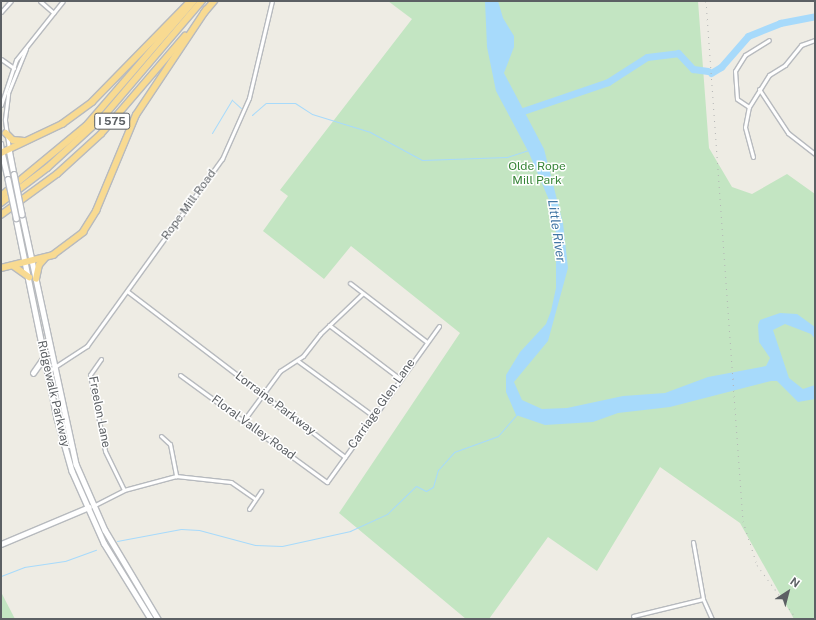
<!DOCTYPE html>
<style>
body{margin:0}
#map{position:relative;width:816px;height:620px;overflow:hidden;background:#eeece4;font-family:"Public Sans",sans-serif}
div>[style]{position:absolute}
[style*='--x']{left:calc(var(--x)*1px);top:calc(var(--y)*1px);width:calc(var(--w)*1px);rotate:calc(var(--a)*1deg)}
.green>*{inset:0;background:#c3e5c2}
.water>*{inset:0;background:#a7dafb}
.stream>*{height:1px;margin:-0.5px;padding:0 0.5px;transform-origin:0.5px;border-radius:0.5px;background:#a7dafb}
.river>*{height:7px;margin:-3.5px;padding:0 3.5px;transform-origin:3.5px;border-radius:3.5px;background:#a7dafb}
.roads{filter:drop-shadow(1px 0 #b7babe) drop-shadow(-1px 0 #b7babe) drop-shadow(0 1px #b7babe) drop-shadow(0 -1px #b7babe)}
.minor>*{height:3px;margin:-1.5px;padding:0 1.5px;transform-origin:1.5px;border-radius:1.5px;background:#fff}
.secondary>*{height:4.5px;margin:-2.25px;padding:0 2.25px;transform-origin:2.25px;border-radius:2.25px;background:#fff}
.motorway>*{height:5.5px;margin:-2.75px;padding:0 2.75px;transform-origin:2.75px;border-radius:2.75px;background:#f8da91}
.rail>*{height:1px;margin-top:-0.5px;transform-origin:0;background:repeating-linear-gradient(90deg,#b3b4b4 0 1px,transparent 0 6px)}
.bridges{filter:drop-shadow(1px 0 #b8bbc0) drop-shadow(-1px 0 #b8bbc0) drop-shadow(0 1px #b8bbc0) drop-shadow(0 -1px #b8bbc0)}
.secondary-bridge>*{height:4.5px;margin:-2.25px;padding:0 2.25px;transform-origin:2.25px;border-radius:2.25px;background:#fff}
span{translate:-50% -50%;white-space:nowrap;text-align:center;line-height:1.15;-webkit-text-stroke:3px #fff;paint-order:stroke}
.shield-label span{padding:1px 3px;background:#fff;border:1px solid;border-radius:3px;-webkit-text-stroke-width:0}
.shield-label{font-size:11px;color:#5c6064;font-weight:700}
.park-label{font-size:12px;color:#39863a}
.street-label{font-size:12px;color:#5c6064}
.water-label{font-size:13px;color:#4176a4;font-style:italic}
.frame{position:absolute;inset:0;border:2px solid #5c6064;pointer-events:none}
.north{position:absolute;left:768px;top:572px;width:40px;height:40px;-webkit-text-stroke:3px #fff;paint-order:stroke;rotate:36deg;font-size:11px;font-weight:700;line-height:16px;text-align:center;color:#5c6064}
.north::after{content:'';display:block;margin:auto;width:14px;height:18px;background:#5c6064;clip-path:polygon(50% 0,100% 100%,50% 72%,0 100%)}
</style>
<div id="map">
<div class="green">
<div style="clip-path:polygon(388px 1px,698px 1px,709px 148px,732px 187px,752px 194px,787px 174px,815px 194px,815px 619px,794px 619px,740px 523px,660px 467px,597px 571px,548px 537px,489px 619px,466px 619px,339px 513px,460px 333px,351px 246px,324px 279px,263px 231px,288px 196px,280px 190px,412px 19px)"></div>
<div style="clip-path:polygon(1px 592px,15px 619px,1px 619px)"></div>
</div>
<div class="water">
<div style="clip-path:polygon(485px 1px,498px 1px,503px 18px,514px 36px,514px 47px,504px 73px,544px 149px,563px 223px,568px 268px,548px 341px,514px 382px,522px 400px,542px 409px,567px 408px,623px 396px,665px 393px,708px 377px,766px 366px,770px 358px,759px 342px,758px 325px,760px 320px,780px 313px,797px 314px,815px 327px,815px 339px,811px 334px,785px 324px,773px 330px,789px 378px,803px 389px,815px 385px,815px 399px,798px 402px,777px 381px,771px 381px,670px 407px,618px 413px,593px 422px,545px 425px,516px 415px,506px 392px,506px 375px,520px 352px,546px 324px,551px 311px,556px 288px,556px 233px,549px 200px,529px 153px,496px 91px,487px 47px)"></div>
</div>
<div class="stream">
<div style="--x:252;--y:115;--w:18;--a:-41"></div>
<div style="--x:266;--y:103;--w:29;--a:0"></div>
<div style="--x:295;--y:103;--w:20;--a:33"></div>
<div style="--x:312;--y:114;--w:61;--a:17.2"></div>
<div style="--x:370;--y:132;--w:59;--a:28.3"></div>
<div style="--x:422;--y:160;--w:85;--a:-2"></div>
<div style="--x:507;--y:157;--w:22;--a:-18"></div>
<div style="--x:212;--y:133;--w:39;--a:-59"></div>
<div style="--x:232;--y:100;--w:12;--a:42"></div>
<div style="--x:117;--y:541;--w:65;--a:-10.6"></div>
<div style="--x:181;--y:529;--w:18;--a:3"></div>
<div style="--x:199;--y:530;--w:58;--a:15"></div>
<div style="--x:255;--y:545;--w:27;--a:2"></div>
<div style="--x:282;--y:546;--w:70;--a:-12.4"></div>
<div style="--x:350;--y:531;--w:41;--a:-24.7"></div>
<div style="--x:387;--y:514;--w:40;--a:-44"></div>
<div style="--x:416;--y:486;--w:11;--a:27"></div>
<div style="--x:426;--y:491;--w:8;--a:-30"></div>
<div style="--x:433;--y:487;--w:18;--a:-74"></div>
<div style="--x:438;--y:470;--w:24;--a:-48"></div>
<div style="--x:454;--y:452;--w:47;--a:-20"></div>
<div style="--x:498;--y:436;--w:29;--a:-49"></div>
<div style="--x:1;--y:576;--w:25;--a:-21"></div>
<div style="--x:24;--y:567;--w:41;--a:-8.3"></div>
<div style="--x:65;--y:561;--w:33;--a:-20"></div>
</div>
<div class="river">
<div style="--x:711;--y:73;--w:12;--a:-31"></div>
<div style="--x:721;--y:67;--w:41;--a:-48.9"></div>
<div style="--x:748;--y:36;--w:35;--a:-22"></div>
<div style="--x:780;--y:23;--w:36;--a:-11"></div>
<div style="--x:517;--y:113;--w:96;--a:-18.8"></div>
<div style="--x:608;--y:82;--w:46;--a:-32.7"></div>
<div style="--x:647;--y:57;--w:31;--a:-7"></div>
<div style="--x:678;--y:53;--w:22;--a:47"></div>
<div style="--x:693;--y:69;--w:15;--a:8"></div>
</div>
<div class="roads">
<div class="minor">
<div style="--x:40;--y:1;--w:18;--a:41"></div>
<div style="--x:1;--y:12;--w:15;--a:-48"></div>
<div style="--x:1;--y:59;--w:16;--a:35"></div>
<div style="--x:759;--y:89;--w:53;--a:56.6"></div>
<div style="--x:788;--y:133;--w:34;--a:38"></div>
<div style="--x:1;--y:105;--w:47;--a:-71.6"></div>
<div style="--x:16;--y:60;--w:75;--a:-51.5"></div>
<div style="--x:749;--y:107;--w:14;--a:-146"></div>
<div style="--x:737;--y:99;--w:28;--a:-94"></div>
<div style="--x:735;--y:71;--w:19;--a:-58"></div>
<div style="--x:745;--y:55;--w:28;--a:-32"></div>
<div style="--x:1;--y:143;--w:9;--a:84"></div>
<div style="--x:9;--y:149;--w:30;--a:-98"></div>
<div style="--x:5;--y:119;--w:26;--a:-83"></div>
<div style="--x:8;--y:93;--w:48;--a:-67.8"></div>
<div style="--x:753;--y:157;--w:31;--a:-105"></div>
<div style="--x:745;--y:127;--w:20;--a:-79"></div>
<div style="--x:749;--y:107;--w:38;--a:-58"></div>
<div style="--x:769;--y:75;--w:19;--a:-32"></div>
<div style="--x:785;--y:65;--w:26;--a:-51"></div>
<div style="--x:801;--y:45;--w:15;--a:-20"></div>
<div style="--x:350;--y:283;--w:97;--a:37.5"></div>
<div style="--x:127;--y:291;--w:274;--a:37.3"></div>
<div style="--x:329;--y:325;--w:88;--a:37.1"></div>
<div style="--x:101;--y:359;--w:19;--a:125"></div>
<div style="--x:90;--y:375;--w:77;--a:78.8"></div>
<div style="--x:105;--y:451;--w:43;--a:64"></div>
<div style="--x:298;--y:361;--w:92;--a:36.1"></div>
<div style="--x:47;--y:372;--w:48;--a:-33"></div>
<div style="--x:87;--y:346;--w:231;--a:-54.2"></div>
<div style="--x:222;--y:159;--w:67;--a:-66.1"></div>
<div style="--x:249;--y:98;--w:100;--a:-76.7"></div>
<div style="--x:180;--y:375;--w:182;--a:36.1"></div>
<div style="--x:327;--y:482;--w:192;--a:-54.3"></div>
<div style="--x:244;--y:420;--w:61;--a:-53.7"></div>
<div style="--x:280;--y:371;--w:27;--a:-33"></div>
<div style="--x:303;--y:356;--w:28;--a:-52"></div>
<div style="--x:320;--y:334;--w:59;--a:-43.6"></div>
<div style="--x:161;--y:436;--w:12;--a:42"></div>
<div style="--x:170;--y:444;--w:33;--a:79"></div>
<div style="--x:93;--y:506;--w:35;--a:-27"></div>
<div style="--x:124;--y:490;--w:54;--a:-15.1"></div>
<div style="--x:176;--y:476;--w:55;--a:6.2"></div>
<div style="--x:231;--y:482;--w:29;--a:35"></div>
<div style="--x:249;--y:509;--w:22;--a:-56"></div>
<div style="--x:693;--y:542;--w:58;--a:80"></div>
<div style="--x:703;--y:599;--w:22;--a:66"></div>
<div style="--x:633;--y:616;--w:72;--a:-13.7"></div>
</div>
<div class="secondary">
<div style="--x:9;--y:149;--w:25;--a:79"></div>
<div style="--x:2;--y:152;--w:28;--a:77"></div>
<div style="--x:22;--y:214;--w:256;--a:77.8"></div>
<div style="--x:76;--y:464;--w:72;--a:66.3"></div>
<div style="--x:105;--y:530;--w:104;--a:59.2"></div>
<div style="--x:16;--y:218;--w:204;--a:78.4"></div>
<div style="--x:57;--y:418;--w:55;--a:74.2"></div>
<div style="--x:72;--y:471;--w:79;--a:66"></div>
<div style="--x:104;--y:543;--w:89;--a:58.3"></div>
<div style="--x:33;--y:373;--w:19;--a:-55"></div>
<div style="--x:1;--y:544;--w:95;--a:-22.8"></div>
</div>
<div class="motorway">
<div style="--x:204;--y:13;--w:16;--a:-50"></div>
<div style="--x:6;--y:133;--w:10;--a:45"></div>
<div style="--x:13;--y:140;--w:11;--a:5"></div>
<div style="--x:1;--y:153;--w:68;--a:-25.4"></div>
<div style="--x:62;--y:124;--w:37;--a:-36"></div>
<div style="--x:92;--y:102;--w:137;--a:-45.6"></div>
<div style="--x:1;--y:196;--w:110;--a:-39.5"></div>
<div style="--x:86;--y:126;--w:165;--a:-49.2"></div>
<div style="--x:1;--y:203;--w:58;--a:-37.3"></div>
<div style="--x:47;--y:168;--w:77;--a:-42.4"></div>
<div style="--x:104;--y:116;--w:151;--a:-49.6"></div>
<div style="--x:1;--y:215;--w:69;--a:-36.2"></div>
<div style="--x:57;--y:174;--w:59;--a:-42.3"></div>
<div style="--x:101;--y:134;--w:129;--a:-49.4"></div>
<div style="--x:14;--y:266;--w:19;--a:36"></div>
<div style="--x:1;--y:268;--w:54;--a:-14"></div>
<div style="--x:53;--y:255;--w:38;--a:-37"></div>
<div style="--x:83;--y:232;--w:25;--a:-58"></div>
<div style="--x:96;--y:211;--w:104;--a:-67.4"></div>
<div style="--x:136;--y:115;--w:126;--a:-56.3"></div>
<div style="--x:36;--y:279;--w:14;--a:-78"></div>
<div style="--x:39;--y:265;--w:9;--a:-49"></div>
</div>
</div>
<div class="rail">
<div style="--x:706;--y:1;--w:521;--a:85.93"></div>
<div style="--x:743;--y:521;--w:46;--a:72.3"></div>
<div style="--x:757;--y:565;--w:67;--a:53.5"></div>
</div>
<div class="bridges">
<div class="secondary-bridge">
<div style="--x:14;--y:174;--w:41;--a:78.7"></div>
<div style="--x:8;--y:179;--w:40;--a:78"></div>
</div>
</div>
<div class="shield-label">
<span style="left:112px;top:121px">I 575</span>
</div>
<div class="park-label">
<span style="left:537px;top:174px">Olde Rope<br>Mill Park</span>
</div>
<div class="street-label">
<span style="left:189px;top:205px;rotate:-54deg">Rope Mill Road</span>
<span style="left:53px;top:394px;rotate:77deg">Ridgewalk Parkway</span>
<span style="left:275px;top:404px;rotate:37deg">Lorraine Parkway</span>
<span style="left:382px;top:404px;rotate:-55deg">Carriage Glen Lane</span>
<span style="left:99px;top:412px;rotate:79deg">Freelon Lane</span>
<span style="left:253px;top:428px;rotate:36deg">Floral Valley Road</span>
</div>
<div class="water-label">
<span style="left:556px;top:231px;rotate:82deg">Little River</span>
</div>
<div class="frame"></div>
<div class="north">N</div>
</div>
